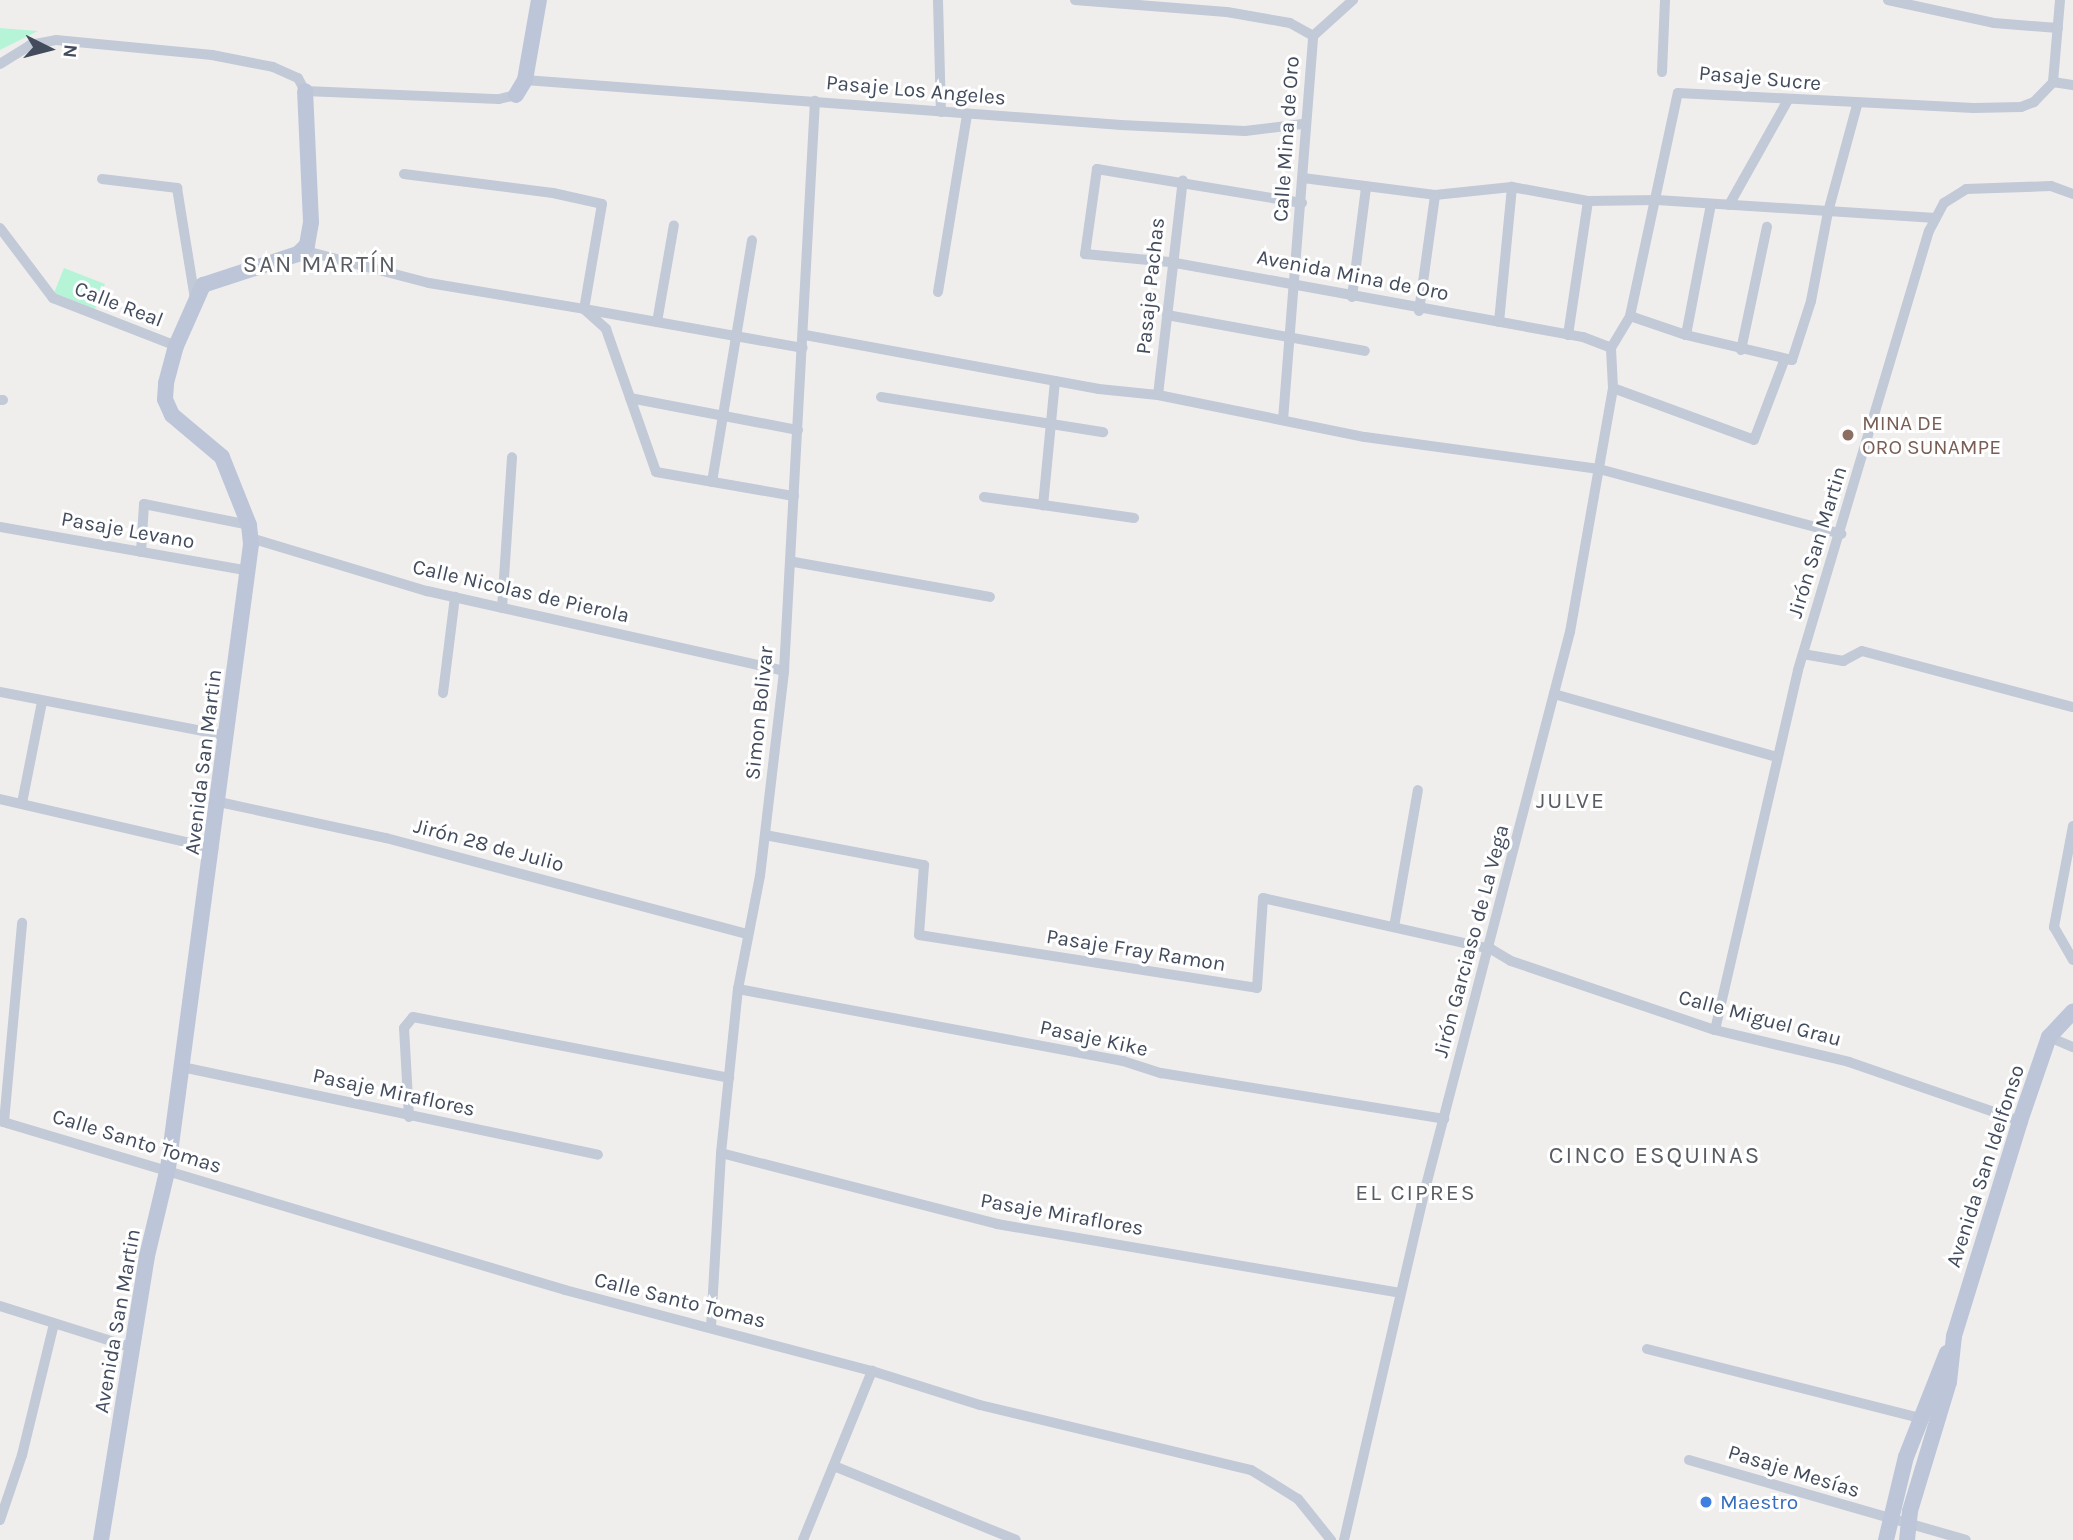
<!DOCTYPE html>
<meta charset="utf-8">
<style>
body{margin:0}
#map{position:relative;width:2073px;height:1540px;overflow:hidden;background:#f0eeed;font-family:Karla,sans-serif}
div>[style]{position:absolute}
.green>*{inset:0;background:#b6f4d8}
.street>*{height:10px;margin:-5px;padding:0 5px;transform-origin:5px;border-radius:5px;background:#c2c9d7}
.secondary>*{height:16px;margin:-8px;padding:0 8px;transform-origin:8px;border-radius:8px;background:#bdc6d9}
.dots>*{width:19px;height:19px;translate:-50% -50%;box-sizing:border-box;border:4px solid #fff;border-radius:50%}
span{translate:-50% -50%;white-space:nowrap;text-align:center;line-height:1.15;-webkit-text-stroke:6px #fff;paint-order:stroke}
.street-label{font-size:21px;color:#434c5d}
.education-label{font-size:21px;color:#785e54}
.left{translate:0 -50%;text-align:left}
.shop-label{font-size:21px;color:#366cbe}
.neighbourhood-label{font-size:23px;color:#595c63;letter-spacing:2px}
.quarter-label{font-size:24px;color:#595c63;letter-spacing:2px}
.north{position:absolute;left:14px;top:14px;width:70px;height:70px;-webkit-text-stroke:5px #fff;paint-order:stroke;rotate:96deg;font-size:19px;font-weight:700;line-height:28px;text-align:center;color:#434c5d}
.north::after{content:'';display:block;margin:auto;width:24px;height:32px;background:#434c5d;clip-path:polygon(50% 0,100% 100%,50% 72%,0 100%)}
</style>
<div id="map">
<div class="green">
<i style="clip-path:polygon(0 28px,38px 31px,0 50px)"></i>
<i style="clip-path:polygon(64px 268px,105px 284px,95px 309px,54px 293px)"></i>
</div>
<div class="street">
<i style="left:938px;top:0;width:112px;rotate:88.5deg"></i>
<i style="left:1075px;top:0;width:152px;rotate:4.5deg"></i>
<i style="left:1227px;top:12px;width:64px;rotate:9.9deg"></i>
<i style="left:1290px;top:23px;width:26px;rotate:29deg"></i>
<i style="left:1888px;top:0;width:108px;rotate:12.2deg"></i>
<i style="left:1994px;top:23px;width:64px;rotate:4.5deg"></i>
<i style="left:1313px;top:36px;width:54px;rotate:-42deg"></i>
<i style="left:0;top:64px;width:36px;rotate:-32deg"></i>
<i style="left:30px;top:45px;width:26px;rotate:-11deg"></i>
<i style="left:56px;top:40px;width:157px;rotate:5.5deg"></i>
<i style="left:212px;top:55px;width:62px;rotate:11.1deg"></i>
<i style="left:273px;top:67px;width:27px;rotate:24deg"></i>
<i style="left:298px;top:78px;width:15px;rotate:62deg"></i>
<i style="left:305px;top:91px;width:194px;rotate:2.4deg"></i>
<i style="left:499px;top:99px;width:17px;rotate:-13deg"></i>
<i style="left:1662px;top:72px;width:72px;rotate:-87.6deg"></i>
<i style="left:525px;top:80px;width:598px;rotate:4.32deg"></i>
<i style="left:1121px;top:125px;width:124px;rotate:2.8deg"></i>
<i style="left:1245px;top:131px;width:58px;rotate:-6.9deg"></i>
<i style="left:2053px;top:82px;width:82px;rotate:-85.1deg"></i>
<i style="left:2053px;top:82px;width:20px;rotate:9deg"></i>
<i style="left:404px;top:174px;width:150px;rotate:7.3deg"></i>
<i style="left:553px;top:193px;width:50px;rotate:12.7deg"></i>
<i style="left:602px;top:204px;width:107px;rotate:99.7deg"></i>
<i style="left:584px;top:309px;width:222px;rotate:10.1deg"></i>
<i style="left:1303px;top:178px;width:133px;rotate:7.3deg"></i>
<i style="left:1435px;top:195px;width:77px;rotate:-5.9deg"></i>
<i style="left:1512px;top:187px;width:77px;rotate:10.4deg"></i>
<i style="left:1588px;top:201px;width:69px;rotate:-0.8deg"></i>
<i style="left:1657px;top:200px;width:279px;rotate:3.7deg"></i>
<i style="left:102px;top:179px;width:76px;rotate:6.8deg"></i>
<i style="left:177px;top:188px;width:112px;rotate:80.8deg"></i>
<i style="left:1302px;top:203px;width:208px;rotate:-170.6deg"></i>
<i style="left:1097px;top:169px;width:86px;rotate:98deg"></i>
<i style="left:1085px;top:254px;width:85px;rotate:5.4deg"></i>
<i style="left:1170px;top:262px;width:420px;rotate:10.3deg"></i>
<i style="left:1583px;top:337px;width:30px;rotate:21deg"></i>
<i style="left:1729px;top:205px;width:120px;rotate:-60.7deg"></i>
<i style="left:0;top:228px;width:88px;rotate:52.9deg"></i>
<i style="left:53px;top:298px;width:132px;rotate:21.3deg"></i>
<i style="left:302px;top:250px;width:131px;rotate:14.6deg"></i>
<i style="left:429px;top:283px;width:157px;rotate:9.5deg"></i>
<i style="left:584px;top:309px;width:30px;rotate:42deg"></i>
<i style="left:606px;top:329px;width:151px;rotate:70.7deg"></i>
<i style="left:656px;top:472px;width:140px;rotate:9.9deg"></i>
<i style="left:938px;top:292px;width:180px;rotate:-80.7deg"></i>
<i style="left:1352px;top:297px;width:111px;rotate:-82.7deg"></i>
<i style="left:1419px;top:311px;width:117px;rotate:-82.1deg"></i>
<i style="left:1167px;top:315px;width:201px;rotate:10.3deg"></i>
<i style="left:1630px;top:316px;width:59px;rotate:18.7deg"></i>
<i style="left:1686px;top:335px;width:109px;rotate:13.3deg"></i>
<i style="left:1792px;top:360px;width:62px;rotate:-72.1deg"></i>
<i style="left:1811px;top:301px;width:91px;rotate:-79.2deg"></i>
<i style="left:1828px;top:212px;width:111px;rotate:-74.8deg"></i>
<i style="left:657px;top:322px;width:98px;rotate:-80.1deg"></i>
<i style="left:1499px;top:322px;width:136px;rotate:-84.5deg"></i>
<i style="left:805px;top:335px;width:299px;rotate:10.4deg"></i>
<i style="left:1099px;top:389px;width:59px;rotate:5.8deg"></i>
<i style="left:1158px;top:395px;width:211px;rotate:11.5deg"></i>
<i style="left:1365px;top:437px;width:236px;rotate:7.8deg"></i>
<i style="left:1599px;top:469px;width:251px;rotate:15deg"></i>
<i style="left:1568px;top:335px;width:135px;rotate:-81.5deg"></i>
<i style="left:1686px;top:335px;width:133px;rotate:-79.2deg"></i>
<i style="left:1611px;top:348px;width:37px;rotate:-59deg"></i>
<i style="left:1630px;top:316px;width:228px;rotate:-77.9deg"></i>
<i style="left:1678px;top:93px;width:296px;rotate:2.9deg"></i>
<i style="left:1974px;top:108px;width:47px;rotate:-1.2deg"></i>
<i style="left:2021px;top:107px;width:14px;rotate:-21deg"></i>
<i style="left:2034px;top:102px;width:28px;rotate:-46deg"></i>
<i style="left:1741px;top:350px;width:126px;rotate:-78.1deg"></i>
<i style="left:1055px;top:381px;width:125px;rotate:95.5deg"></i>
<i style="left:1043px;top:505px;width:92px;rotate:8.1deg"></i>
<i style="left:1613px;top:388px;width:150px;rotate:20.2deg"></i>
<i style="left:1754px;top:440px;width:85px;rotate:-69.2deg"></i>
<i style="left:1158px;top:395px;width:216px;rotate:-83.4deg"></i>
<i style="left:881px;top:397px;width:225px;rotate:9deg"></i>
<i style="left:630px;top:398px;width:171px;rotate:10.8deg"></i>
<i style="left:0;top:400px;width:3px"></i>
<i style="left:1283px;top:420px;width:385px;rotate:-85.5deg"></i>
<i style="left:712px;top:482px;width:245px;rotate:-80.6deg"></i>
<i style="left:984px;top:497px;width:60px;rotate:7.7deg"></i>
<i style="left:0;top:527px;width:253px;rotate:10deg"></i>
<i style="left:251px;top:538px;width:184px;rotate:16.8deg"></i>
<i style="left:427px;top:591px;width:366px;rotate:12.6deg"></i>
<i style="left:141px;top:552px;width:48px;rotate:-86.4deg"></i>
<i style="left:144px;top:504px;width:107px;rotate:11.3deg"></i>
<i style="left:794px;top:562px;width:199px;rotate:10.1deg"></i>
<i style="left:502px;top:608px;width:151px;rotate:-86.2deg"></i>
<i style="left:1803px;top:654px;width:41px;rotate:9.9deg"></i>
<i style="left:1843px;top:661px;width:21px;rotate:-28deg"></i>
<i style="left:1862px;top:651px;width:218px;rotate:14.9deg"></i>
<i style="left:0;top:692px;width:232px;rotate:10.9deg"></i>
<i style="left:443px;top:693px;width:97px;rotate:-82.9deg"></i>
<i style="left:1554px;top:694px;width:232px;rotate:15.8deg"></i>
<i style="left:0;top:799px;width:219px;rotate:13deg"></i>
<i style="left:219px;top:802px;width:171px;rotate:12.2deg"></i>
<i style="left:386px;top:838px;width:373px;rotate:14.9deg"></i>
<i style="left:22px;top:803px;width:103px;rotate:-78.8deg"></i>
<i style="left:2073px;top:826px;width:103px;rotate:100.7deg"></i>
<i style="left:2054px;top:927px;width:38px;rotate:60deg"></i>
<i style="left:765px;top:835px;width:162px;rotate:10.7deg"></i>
<i style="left:924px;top:865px;width:70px;rotate:94.1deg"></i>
<i style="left:919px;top:935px;width:342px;rotate:8.9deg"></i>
<i style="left:1257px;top:988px;width:90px;rotate:-86.2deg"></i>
<i style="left:1263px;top:898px;width:234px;rotate:12.6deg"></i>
<i style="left:1491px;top:949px;width:23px;rotate:31deg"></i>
<i style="left:1511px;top:961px;width:215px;rotate:18.7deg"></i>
<i style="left:1715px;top:1030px;width:138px;rotate:13.4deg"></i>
<i style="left:1849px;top:1062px;width:181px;rotate:19deg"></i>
<i style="left:1394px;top:927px;width:139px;rotate:-80.1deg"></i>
<i style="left:738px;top:989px;width:392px;rotate:10.6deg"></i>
<i style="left:1123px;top:1061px;width:40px;rotate:18deg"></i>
<i style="left:1161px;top:1073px;width:287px;rotate:9.2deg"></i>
<i style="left:1715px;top:1030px;width:369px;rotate:-77deg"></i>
<i style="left:1798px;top:670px;width:458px;rotate:-73.4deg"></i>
<i style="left:1929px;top:231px;width:32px;rotate:-62deg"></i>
<i style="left:1944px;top:203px;width:26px;rotate:-32deg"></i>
<i style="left:1966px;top:189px;width:85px;rotate:-2deg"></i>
<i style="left:2051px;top:186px;width:23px;rotate:20deg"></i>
<i style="left:2049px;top:1037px;width:26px;rotate:23deg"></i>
<i style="left:182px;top:1067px;width:425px;rotate:11.9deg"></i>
<i style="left:409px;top:1117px;width:89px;rotate:-93.2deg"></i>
<i style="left:404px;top:1028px;width:14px;rotate:-51deg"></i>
<i style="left:413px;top:1017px;width:322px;rotate:10.9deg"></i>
<i style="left:0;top:1121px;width:590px;rotate:16.65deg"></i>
<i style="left:565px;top:1290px;width:318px;rotate:14.8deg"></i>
<i style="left:872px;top:1371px;width:113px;rotate:17.5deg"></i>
<i style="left:980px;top:1405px;width:279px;rotate:13.5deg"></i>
<i style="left:1251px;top:1470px;width:55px;rotate:31.7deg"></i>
<i style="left:1298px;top:1499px;width:53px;rotate:51.2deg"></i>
<i style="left:4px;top:1122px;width:200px;rotate:-84.8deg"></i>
<i style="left:721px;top:1153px;width:285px;rotate:14.4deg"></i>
<i style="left:997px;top:1224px;width:409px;rotate:9.7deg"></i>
<i style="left:0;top:1306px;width:139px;rotate:17.5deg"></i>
<i style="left:711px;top:1327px;width:174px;rotate:-86.7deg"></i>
<i style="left:721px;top:1153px;width:165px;rotate:-84.1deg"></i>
<i style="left:738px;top:989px;width:115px;rotate:-79deg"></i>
<i style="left:760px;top:876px;width:206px;rotate:-83.3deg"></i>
<i style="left:784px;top:671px;width:571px;rotate:-86.89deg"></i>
<i style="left:1647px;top:1349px;width:282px;rotate:14.2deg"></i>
<i style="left:1689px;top:1460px;width:288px;rotate:16.1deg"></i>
<i style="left:834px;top:1466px;width:196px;rotate:22.1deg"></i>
<i style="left:0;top:1520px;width:69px;rotate:-71.3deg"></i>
<i style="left:22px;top:1455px;width:135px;rotate:-76.3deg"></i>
<i style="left:803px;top:1540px;width:183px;rotate:-67.8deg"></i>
<i style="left:1344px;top:1540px;width:352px;rotate:-77deg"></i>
<i style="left:1423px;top:1197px;width:584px;rotate:-75.42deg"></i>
<i style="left:1570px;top:632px;width:248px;rotate:-80deg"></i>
<i style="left:1613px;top:388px;width:40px;rotate:-92.9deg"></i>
</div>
<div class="secondary">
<i style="left:516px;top:95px;width:17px;rotate:-59deg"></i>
<i style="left:525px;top:80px;width:81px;rotate:-80.1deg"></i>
<i style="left:101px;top:1540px;width:288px;rotate:-80.8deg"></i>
<i style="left:147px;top:1256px;width:90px;rotate:-76.6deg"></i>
<i style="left:168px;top:1168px;width:629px;rotate:-82.42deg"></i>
<i style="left:251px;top:544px;width:19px;rotate:-96deg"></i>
<i style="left:249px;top:525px;width:73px;rotate:-111.7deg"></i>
<i style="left:222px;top:457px;width:65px;rotate:-140deg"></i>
<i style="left:172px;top:415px;width:17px;rotate:-114deg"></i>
<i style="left:165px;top:399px;width:16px;rotate:-86deg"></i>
<i style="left:166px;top:383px;width:38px;rotate:-75deg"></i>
<i style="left:176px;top:346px;width:67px;rotate:-66.1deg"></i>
<i style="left:203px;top:285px;width:100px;rotate:-18.1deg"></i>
<i style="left:298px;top:254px;width:13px;rotate:-45deg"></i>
<i style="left:307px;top:245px;width:23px;rotate:-80deg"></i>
<i style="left:311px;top:222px;width:131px;rotate:-92.6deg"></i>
<i style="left:1886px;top:1540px;width:85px;rotate:-76.5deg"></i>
<i style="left:1906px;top:1457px;width:112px;rotate:-68.5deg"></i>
<i style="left:1907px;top:1540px;width:29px;rotate:-84deg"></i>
<i style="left:1910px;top:1511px;width:135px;rotate:-73.2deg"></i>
<i style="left:1949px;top:1382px;width:46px;rotate:-83.8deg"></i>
<i style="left:1954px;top:1336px;width:225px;rotate:-72.9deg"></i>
<i style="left:2020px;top:1121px;width:89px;rotate:-71deg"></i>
<i style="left:2049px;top:1037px;width:35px;rotate:-47deg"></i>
</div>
<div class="dots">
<i style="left:1848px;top:435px;background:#8d6e63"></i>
<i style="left:1706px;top:1502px;background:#3f7fe0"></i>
</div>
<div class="street-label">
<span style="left:1760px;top:78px;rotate:5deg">Pasaje Sucre</span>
<span style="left:916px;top:90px;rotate:5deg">Pasaje Los Angeles</span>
<span style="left:1286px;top:139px;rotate:-86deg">Calle Mina de Oro</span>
<span style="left:1353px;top:275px;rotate:11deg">Avenida Mina de Oro</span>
<span style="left:1150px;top:286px;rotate:-84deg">Pasaje Pachas</span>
<span style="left:119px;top:304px;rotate:21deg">Calle Real</span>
<span style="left:128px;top:530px;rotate:10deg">Pasaje Levano</span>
<span style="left:1817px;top:542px;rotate:-73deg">Jirón San Martin</span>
<span style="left:521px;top:591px;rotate:13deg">Calle Nicolas de Pierola</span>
<span style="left:759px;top:713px;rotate:-84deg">Simon Bolivar</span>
<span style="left:203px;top:762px;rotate:-83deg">Avenida San Martin</span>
<span style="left:489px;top:845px;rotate:15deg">Jirón 28 de Julio</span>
<span style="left:1471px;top:941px;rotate:-75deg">Jirón Garciaso de La Vega</span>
<span style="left:1136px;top:950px;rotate:9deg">Pasaje Fray Ramon</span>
<span style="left:1760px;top:1018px;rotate:15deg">Calle Miguel Grau</span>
<span style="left:1094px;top:1038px;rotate:12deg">Pasaje Kike</span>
<span style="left:394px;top:1092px;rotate:12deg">Pasaje Miraflores</span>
<span style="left:137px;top:1141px;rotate:17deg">Calle Santo Tomas</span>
<span style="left:1985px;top:1166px;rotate:-72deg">Avenida San Idelfonso</span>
<span style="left:1062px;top:1214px;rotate:10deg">Pasaje Miraflores</span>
<span style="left:680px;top:1300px;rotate:14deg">Calle Santo Tomas</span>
<span style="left:117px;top:1321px;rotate:-80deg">Avenida San Martin</span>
<span style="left:1794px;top:1471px;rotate:17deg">Pasaje Mesías</span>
</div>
<div class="education-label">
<span class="left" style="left:1862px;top:435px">MINA DE<br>ORO SUNAMPE</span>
</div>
<div class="shop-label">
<span class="left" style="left:1720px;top:1502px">Maestro</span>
</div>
<div class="neighbourhood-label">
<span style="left:1571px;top:801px">JULVE</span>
<span style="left:1416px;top:1193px">EL CIPRES</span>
</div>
<div class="quarter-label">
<span style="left:320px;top:265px">SAN MARTÍN</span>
<span style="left:1655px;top:1156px">CINCO ESQUINAS</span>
</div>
<div class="north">N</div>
</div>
